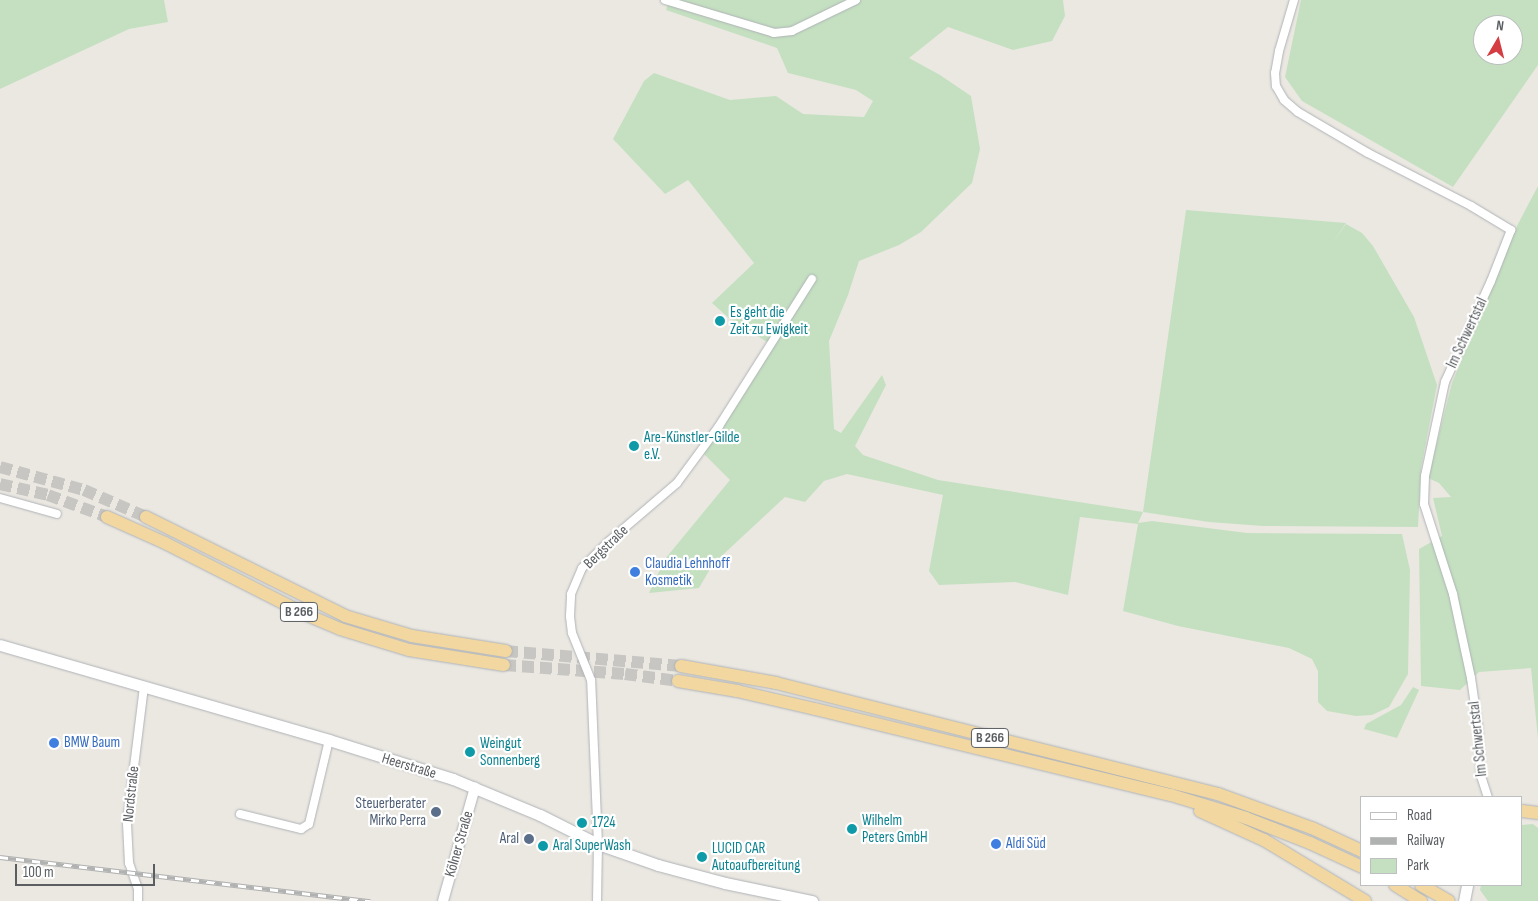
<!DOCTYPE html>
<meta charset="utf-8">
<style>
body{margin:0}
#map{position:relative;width:1538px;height:901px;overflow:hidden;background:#ebe8e2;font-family:"Sofia Sans Condensed",sans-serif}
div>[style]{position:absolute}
.green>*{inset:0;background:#c4e0c0}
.trunk-tunnel>*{height:12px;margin-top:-6px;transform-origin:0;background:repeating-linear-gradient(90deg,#c7c6c2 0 12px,transparent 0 18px)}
.roads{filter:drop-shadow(0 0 1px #afb2b6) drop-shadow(0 0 1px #afb2b6)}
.minor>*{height:8px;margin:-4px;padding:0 4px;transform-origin:4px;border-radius:4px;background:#fff}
.tertiary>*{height:10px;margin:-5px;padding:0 5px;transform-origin:5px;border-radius:5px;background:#fff}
.secondary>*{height:11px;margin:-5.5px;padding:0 5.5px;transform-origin:5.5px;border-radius:5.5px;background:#fff}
.trunk>*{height:12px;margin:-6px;padding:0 6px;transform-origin:6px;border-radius:6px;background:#f2d8a0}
.rail>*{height:4.5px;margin-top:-2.25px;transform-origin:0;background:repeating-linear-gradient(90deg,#fff 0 8px,#b0b1b1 0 16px);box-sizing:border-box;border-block:1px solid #b0b1b1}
.dots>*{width:14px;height:14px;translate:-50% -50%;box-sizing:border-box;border:2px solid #fff;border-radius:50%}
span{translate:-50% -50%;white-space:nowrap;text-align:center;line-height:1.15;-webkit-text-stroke:4.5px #fff;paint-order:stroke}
.shield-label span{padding:1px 4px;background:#fff;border:1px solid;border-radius:4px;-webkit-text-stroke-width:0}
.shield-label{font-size:14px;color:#5a5e61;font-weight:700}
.culture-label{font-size:15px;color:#0d838f}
.left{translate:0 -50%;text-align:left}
.street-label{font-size:15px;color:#5a5e61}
.shop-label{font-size:15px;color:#366cbe}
.service-label{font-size:15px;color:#4e5e75}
.right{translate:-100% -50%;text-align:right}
.legend{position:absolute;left:1360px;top:796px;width:162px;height:90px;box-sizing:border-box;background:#fff;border:1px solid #bdbfc0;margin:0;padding:6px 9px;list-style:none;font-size:15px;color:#5a5e61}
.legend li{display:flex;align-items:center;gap:10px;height:25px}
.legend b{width:25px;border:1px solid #bdbfc0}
.north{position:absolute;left:1473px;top:15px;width:50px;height:50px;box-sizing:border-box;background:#fff;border:1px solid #bdbfc0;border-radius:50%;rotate:8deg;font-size:14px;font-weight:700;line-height:20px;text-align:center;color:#5a5e61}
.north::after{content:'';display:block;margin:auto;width:18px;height:22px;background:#d43e42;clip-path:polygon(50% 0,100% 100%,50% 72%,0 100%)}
.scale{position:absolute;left:15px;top:864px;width:140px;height:22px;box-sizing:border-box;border:2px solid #5a5e61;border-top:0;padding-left:6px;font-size:15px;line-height:18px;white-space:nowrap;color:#5a5e61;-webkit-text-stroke:4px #fff;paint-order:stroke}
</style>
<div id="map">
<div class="green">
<i style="clip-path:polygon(0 0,164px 0,168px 22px,129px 29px,0 89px)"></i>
<i style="clip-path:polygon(669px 0,1063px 0,1065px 16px,1052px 41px,1013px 50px,948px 27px,909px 58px,940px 75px,971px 96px,980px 149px,972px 183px,921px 232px,899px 245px,859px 261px,848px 295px,829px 341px,834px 429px,841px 433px,882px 375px,886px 385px,855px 446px,863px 455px,938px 480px,1143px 512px,1186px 210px,1346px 223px,1333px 242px,1346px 224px,1362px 233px,1373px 246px,1414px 317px,1437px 385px,1421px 468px,1418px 527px,1263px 526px,1209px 522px,1143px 512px,1138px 523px,1152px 521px,1247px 533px,1402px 534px,1410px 570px,1408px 674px,1389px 707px,1372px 715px,1356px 716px,1327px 711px,1318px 702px,1318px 671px,1312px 659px,1289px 648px,1178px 626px,1123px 611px,1138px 524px,1080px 517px,1068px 595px,1015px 582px,939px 585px,929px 571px,943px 495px,847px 474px,824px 481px,805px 502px,785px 497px,713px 564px,699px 588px,649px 593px,665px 559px,730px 480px,704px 454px,772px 345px,730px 319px,712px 303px,754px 263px,688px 180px,665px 194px,613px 139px,644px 81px,654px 73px,730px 100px,776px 96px,803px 114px,864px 117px,873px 101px,856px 90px,788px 73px,777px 48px,666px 10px)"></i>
<i style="clip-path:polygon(evenodd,1301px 0,1538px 0,1538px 65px,1453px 187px,1302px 101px,1285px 77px,1301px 0,1483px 25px,1513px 25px,1513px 55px,1483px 55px,1483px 25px)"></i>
<i style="clip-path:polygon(1538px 186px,1538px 739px,1531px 668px,1479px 672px,1460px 690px,1421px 686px,1419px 549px,1442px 536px,1433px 498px,1451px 497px,1439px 483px,1428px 478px,1452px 383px,1518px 224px)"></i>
<i style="clip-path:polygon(1413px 687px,1419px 690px,1397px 738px,1364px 729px,1366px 724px,1401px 705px)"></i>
<i style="clip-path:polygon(1533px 824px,1538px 828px,1538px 901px,1488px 901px,1480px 890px,1481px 885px,1522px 885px,1522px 825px)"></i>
</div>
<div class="trunk-tunnel">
<i style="left:0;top:467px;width:87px;rotate:15.3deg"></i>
<i style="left:84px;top:490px;width:68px;rotate:23.5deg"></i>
<i style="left:0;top:484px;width:49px;rotate:12.9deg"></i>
<i style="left:48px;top:495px;width:63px;rotate:20.4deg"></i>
<i style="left:506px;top:651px;width:176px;rotate:4.9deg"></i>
<i style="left:504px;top:665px;width:121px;rotate:4.3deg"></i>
<i style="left:625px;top:674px;width:53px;rotate:7.5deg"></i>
</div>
<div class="roads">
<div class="minor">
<i style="left:665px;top:0;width:114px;rotate:16.8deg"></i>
<i style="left:774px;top:33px;width:18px;rotate:-6deg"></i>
<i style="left:792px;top:31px;width:71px;rotate:-25.8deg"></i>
<i style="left:1294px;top:0;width:53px;rotate:106.4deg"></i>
<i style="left:1279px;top:51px;width:22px;rotate:100deg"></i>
<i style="left:1275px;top:73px;width:13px;rotate:86deg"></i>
<i style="left:1276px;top:86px;width:16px;rotate:60deg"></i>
<i style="left:1284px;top:100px;width:18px;rotate:41deg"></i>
<i style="left:1298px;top:112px;width:81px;rotate:30.4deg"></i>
<i style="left:1368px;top:153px;width:116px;rotate:27.2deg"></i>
<i style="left:1471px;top:206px;width:47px;rotate:31deg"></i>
<i style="left:1511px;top:230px;width:55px;rotate:111.4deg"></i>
<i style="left:1491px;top:281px;width:111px;rotate:114.5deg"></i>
<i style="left:1445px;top:382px;width:96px;rotate:102deg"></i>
<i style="left:1425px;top:476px;width:28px;rotate:92deg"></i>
<i style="left:1424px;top:504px;width:95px;rotate:72.1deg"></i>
<i style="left:1453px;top:594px;width:86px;rotate:77.9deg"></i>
<i style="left:1471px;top:678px;width:49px;rotate:81.7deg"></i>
<i style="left:1478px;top:726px;width:50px;rotate:86.6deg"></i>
<i style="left:1481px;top:776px;width:22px;rotate:72deg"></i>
<i style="left:0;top:498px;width:59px;rotate:15.7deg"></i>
<i style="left:240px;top:814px;width:63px;rotate:13.8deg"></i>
<i style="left:301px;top:829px;width:9px;rotate:-32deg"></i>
<i style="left:309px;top:824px;width:86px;rotate:-76.6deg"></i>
<i style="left:138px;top:901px;width:12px;rotate:-90deg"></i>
<i style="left:138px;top:889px;width:28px;rotate:-109deg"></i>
<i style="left:129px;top:863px;width:40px;rotate:-92.9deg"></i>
<i style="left:127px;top:823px;width:137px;rotate:-82.9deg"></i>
<i style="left:597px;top:901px;width:57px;rotate:-89deg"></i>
<i style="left:598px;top:844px;width:164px;rotate:-92.4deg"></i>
<i style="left:591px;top:680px;width:51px;rotate:-112deg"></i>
<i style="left:572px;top:633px;width:17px;rotate:-97deg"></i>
<i style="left:570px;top:616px;width:22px;rotate:-87deg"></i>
<i style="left:571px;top:594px;width:28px;rotate:-67deg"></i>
<i style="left:582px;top:568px;width:37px;rotate:-45deg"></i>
<i style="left:608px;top:542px;width:91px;rotate:-40.5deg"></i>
<i style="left:677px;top:483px;width:71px;rotate:-53.6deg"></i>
<i style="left:719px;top:426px;width:174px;rotate:-57.7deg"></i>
</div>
<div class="tertiary">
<i style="left:443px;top:901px;width:118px;rotate:-74.3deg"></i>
</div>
<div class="secondary">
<i style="left:0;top:645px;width:342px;rotate:16.1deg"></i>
<i style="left:329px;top:740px;width:130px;rotate:17.5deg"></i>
<i style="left:453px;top:779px;width:94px;rotate:22.5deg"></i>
<i style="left:540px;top:815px;width:65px;rotate:26.6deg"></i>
<i style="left:598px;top:844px;width:64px;rotate:19.3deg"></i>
<i style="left:658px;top:865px;width:69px;rotate:15deg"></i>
<i style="left:725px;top:883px;width:89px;rotate:11.7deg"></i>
<i style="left:1464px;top:901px;width:16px;rotate:-79deg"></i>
</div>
<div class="trunk">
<i style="left:107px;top:517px;width:64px;rotate:24.1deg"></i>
<i style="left:165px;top:543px;width:159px;rotate:26.9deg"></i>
<i style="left:307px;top:615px;width:36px;rotate:23deg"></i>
<i style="left:340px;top:629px;width:72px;rotate:16.9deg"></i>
<i style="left:409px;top:650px;width:96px;rotate:9deg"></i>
<i style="left:146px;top:517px;width:222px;rotate:26.4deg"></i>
<i style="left:345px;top:616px;width:70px;rotate:16.6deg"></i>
<i style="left:412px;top:636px;width:95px;rotate:9.1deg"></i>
<i style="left:681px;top:666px;width:97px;rotate:10.1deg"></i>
<i style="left:776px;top:683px;width:456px;rotate:14.1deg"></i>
<i style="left:1218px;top:794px;width:100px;rotate:19.9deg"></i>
<i style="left:1312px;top:828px;width:55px;rotate:24.7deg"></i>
<i style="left:678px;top:681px;width:60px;rotate:9.6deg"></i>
<i style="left:737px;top:691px;width:80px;rotate:13deg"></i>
<i style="left:815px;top:709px;width:366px;rotate:13.6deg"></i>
<i style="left:1171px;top:795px;width:78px;rotate:17deg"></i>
<i style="left:1246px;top:818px;width:69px;rotate:21.3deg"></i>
<i style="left:1310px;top:843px;width:57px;rotate:24.8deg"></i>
<i style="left:1200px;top:811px;width:70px;rotate:24.4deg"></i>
<i style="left:1264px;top:840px;width:118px;rotate:31.1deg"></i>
<i style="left:1522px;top:811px;width:16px;rotate:7deg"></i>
<i style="left:1395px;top:885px;width:31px;rotate:32deg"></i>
<i style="left:1421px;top:885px;width:32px;rotate:30deg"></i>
</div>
</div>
<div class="rail">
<i style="left:0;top:857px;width:373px;rotate:6.8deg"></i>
</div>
<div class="dots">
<i style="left:720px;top:321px;background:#0f9aa8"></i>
<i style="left:634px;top:446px;background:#0f9aa8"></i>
<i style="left:635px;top:572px;background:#3f7fe0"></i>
<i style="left:54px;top:743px;background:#3f7fe0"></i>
<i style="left:470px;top:752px;background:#0f9aa8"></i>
<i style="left:436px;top:812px;background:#5c6f8a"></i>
<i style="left:582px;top:823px;background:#0f9aa8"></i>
<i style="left:852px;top:829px;background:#0f9aa8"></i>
<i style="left:529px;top:839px;background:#5c6f8a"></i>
<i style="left:996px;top:844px;background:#3f7fe0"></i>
<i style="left:543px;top:846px;background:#0f9aa8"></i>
<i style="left:702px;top:857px;background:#0f9aa8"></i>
</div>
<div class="shield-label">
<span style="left:299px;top:612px">B 266</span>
<span style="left:990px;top:738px">B 266</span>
</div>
<div class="culture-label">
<span class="left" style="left:730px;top:321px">Es geht die<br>Zeit zu Ewigkeit</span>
<span class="left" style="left:644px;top:446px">Are-Künstler-Gilde<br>e.V.</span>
<span class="left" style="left:480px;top:752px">Weingut<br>Sonnenberg</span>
<span class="left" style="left:862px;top:829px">Wilhelm<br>Peters GmbH</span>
<span class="left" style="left:592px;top:823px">1724</span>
<span class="left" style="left:553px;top:846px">Aral SuperWash</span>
<span class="left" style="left:712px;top:857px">LUCID CAR<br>Autoaufbereitung</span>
</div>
<div class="street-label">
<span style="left:1467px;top:333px;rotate:-65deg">Im Schwertstal</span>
<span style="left:606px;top:547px;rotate:-44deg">Bergstraße</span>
<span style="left:1478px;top:739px;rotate:-96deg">Im Schwertstal</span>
<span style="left:409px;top:766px;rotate:17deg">Heerstraße</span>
<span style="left:131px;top:794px;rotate:-84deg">Nordstraße</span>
<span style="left:459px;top:844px;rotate:-74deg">Kölner Straße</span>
</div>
<div class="shop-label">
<span class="left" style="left:645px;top:572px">Claudia Lehnhoff<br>Kosmetik</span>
<span class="left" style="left:64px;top:743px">BMW Baum</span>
<span class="left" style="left:1006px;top:844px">Aldi Süd</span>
</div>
<div class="service-label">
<span class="right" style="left:426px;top:812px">Steuerberater<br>Mirko Perra</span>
<span class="right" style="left:519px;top:839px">Aral</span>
</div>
<ul class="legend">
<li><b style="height:6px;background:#fff"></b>Road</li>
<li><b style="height:6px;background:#b0b1b1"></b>Railway</li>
<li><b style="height:14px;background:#c4e0c0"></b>Park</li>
</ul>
<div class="north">N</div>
<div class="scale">100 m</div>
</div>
